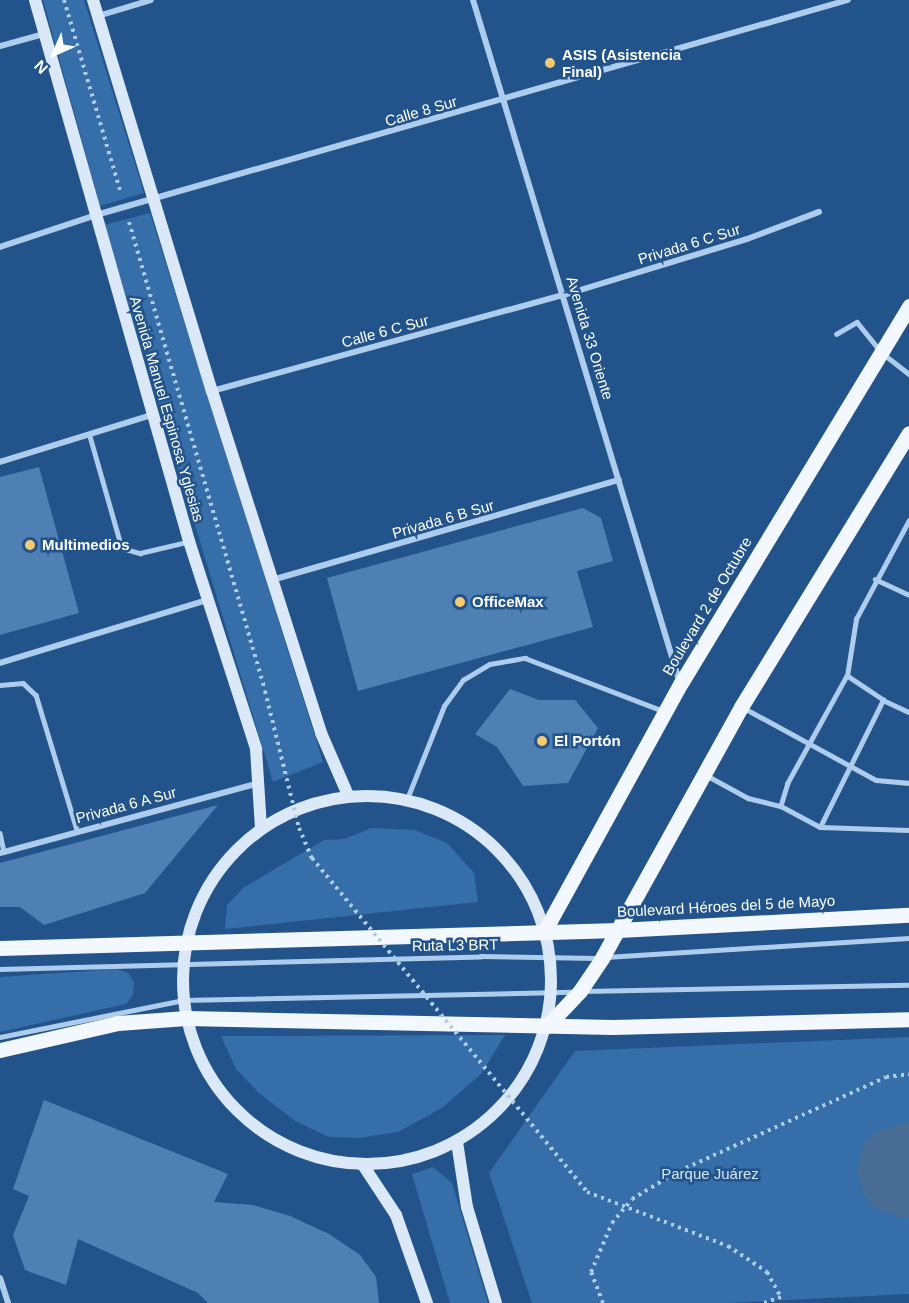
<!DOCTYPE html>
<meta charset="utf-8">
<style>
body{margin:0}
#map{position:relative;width:909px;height:1303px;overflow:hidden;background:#22548b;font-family:Helvetica,sans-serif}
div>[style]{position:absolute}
.green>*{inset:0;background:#356ea8}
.water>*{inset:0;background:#486c93}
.building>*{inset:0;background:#4e80b4}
.path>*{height:4px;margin-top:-2px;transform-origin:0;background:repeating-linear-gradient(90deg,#aecceb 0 3px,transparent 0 7.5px)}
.service>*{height:4.5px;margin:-2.25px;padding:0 2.25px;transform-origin:2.25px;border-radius:2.25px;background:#aecceb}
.minor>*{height:6px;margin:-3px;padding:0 3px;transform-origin:3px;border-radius:3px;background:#aecceb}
.secondary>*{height:12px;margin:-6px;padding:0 6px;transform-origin:6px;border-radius:6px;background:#dae8f8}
.secondary>.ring{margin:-6px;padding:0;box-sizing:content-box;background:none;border:12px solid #dae8f8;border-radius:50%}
.primary>*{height:15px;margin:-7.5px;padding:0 7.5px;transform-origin:7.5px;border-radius:7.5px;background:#f3f8fe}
.path-bridge>*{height:4px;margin-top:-2px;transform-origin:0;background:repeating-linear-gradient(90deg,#aecceb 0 3px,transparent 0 7.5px)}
.dots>*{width:16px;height:16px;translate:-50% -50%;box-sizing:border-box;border:3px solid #22548b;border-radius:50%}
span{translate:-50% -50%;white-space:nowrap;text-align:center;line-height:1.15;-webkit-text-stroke:5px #22548b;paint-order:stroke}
.poi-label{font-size:15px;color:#fff;font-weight:700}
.left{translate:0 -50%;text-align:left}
.street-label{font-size:15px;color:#fff}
.park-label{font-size:15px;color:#d3e5f8}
.north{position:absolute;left:24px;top:24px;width:60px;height:60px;-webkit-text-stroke:4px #22548b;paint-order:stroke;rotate:225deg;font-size:16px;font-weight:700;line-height:24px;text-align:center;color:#fff}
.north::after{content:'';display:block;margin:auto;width:21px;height:27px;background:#fff;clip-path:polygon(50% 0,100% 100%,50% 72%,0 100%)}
</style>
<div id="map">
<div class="green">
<i style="clip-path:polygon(43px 0,84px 0,144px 193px,100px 206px)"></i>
<i style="clip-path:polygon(150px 213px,323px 762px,273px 782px,104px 225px)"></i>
<i style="clip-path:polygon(371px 828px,415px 830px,447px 843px,474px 873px,478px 902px,225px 929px,227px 905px,243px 888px,324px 840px,345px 839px)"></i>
<i style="clip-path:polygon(117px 969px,128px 973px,134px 982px,133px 995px,126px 1004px,0 1032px,0 977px)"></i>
<i style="clip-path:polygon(505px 1035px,481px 1074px,442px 1108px,398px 1132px,359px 1138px,329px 1137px,295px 1121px,259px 1093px,236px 1069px,221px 1036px)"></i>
<i style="clip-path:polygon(909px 1037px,909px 1294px,727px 1303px,532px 1303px,489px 1173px,575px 1051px)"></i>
<i style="clip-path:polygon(433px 1167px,452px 1183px,488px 1303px,450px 1303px,412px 1174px)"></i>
</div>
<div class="water">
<i style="clip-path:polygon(909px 1122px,909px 1218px,902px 1218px,874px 1207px,864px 1195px,857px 1171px,865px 1143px,876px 1132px)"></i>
</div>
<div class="building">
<i style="clip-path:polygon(39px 467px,79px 613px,0 635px,0 477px)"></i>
<i style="clip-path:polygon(583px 508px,601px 518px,613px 561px,577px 571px,593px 627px,358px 691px,327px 578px)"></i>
<i style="clip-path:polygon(510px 689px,539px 700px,575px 700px,598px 728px,568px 783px,523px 786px,497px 747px,475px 734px)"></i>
<i style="clip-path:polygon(218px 805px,145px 893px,44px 925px,20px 907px,0 907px,0 863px)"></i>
<i style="clip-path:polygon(44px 1100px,228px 1174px,214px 1202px,253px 1205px,290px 1216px,329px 1234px,360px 1255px,376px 1277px,379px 1303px,208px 1303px,198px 1293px,78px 1239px,66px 1285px,25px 1270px,13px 1235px,29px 1196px,13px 1189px)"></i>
</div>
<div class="path">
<i style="left:64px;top:0;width:202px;rotate:73.6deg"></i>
<i style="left:129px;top:222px;width:488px;rotate:73.8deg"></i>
<i style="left:603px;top:1303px;width:33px;rotate:-111deg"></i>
<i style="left:591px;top:1272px;width:53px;rotate:-66.8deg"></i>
<i style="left:612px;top:1223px;width:31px;rotate:-50deg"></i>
<i style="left:632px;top:1199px;width:55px;rotate:-30.8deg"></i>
<i style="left:679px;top:1171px;width:227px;rotate:-24.4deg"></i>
<i style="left:886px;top:1077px;width:23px;rotate:-7deg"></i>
</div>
<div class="service">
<i style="left:836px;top:334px;width:24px;rotate:-30deg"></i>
<i style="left:857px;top:322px;width:38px;rotate:51deg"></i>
<i style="left:881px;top:352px;width:36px;rotate:38deg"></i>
<i style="left:90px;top:436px;width:116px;rotate:74.1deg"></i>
<i style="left:122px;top:548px;width:19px;rotate:16deg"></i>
<i style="left:140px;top:553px;width:48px;rotate:-13.2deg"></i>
<i style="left:875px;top:579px;width:38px;rotate:25deg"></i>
<i style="left:847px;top:676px;width:58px;rotate:-81deg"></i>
<i style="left:856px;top:619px;width:112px;rotate:-61.8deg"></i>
<i style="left:0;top:685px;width:23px;rotate:-5deg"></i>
<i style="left:23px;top:683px;width:18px;rotate:43deg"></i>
<i style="left:36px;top:695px;width:141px;rotate:73.1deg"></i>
<i style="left:883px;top:700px;width:43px;rotate:-146.3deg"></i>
<i style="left:847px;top:676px;width:122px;rotate:118.9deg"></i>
<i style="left:788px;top:783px;width:24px;rotate:107deg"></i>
<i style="left:781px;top:806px;width:44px;rotate:28.3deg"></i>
<i style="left:820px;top:827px;width:89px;rotate:1.9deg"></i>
<i style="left:744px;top:708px;width:150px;rotate:28.6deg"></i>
<i style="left:876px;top:780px;width:33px;rotate:5deg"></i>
<i style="left:706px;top:775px;width:48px;rotate:28.7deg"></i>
<i style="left:748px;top:798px;width:34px;rotate:14deg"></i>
<i style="left:407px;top:799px;width:100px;rotate:-68.3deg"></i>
<i style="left:444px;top:706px;width:32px;rotate:-54deg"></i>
<i style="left:463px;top:680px;width:31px;rotate:-31deg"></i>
<i style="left:490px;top:664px;width:36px;rotate:-10deg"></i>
<i style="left:525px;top:658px;width:148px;rotate:21deg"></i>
<i style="left:820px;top:827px;width:142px;rotate:-63.6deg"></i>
<i style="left:883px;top:700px;width:29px;rotate:25deg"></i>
<i style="left:0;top:833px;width:19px;rotate:78deg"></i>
<i style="left:606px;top:957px;width:304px;rotate:-3.6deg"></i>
<i style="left:0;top:969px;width:481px;rotate:-1.5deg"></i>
<i style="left:481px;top:956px;width:117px;rotate:1deg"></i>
<i style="left:584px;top:991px;width:325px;rotate:-1.1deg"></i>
<i style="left:0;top:1037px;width:187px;rotate:-11.4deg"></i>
<i style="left:183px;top:1000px;width:389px;rotate:-1.2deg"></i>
</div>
<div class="minor">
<i style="left:473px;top:0;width:711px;rotate:73.15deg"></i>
<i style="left:98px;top:16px;width:55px;rotate:-16.8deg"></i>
<i style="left:0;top:46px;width:46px;rotate:-15.3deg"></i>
<i style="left:0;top:247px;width:101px;rotate:-18.4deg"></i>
<i style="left:96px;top:215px;width:782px;rotate:-15.96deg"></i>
<i style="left:212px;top:391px;width:365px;rotate:-15.3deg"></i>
<i style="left:564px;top:295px;width:191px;rotate:-17deg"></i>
<i style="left:747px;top:239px;width:77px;rotate:-20.6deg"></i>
<i style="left:0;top:462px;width:159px;rotate:-17.2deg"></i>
<i style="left:272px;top:580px;width:361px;rotate:-16.1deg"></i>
<i style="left:0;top:663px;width:217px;rotate:-16.9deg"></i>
<i style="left:0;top:853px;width:268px;rotate:-15.1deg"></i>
<i style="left:0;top:1278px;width:26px;rotate:72deg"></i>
</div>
<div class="secondary">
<i style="left:35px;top:0;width:562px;rotate:74.11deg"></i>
<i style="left:189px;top:541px;width:219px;rotate:72.1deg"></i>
<i style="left:256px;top:749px;width:79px;rotate:86.4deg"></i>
<i style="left:93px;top:0;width:409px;rotate:73.1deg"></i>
<i style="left:212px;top:391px;width:359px;rotate:72.3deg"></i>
<i style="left:321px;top:733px;width:68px;rotate:66.5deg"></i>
<i class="ring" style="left:183px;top:796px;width:356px;height:356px"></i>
<i style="left:457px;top:1142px;width:66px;rotate:81.3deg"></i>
<i style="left:467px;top:1207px;width:100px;rotate:73.2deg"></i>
<i style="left:363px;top:1165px;width:60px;rotate:56.6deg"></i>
<i style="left:396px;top:1215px;width:93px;rotate:70.6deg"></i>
</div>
<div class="primary">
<i style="left:545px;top:930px;width:282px;rotate:-61.2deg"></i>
<i style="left:681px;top:683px;width:441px;rotate:-58.8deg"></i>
<i style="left:0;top:948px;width:618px;rotate:-1.67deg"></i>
<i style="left:618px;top:930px;width:291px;rotate:-3deg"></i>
<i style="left:547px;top:1026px;width:48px;rotate:-46.7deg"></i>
<i style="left:580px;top:991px;width:40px;rotate:-56deg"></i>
<i style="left:602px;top:958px;width:287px;rotate:-61deg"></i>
<i style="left:741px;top:707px;width:321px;rotate:-58.5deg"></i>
<i style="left:0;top:1050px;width:121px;rotate:-12.9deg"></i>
<i style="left:118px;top:1023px;width:68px;rotate:-4.2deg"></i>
<i style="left:186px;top:1018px;width:427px;rotate:1.2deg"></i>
<i style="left:613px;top:1027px;width:296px;rotate:-1.5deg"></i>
</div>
<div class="path-bridge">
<i style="left:265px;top:691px;width:141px;rotate:76.1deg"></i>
<i style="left:299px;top:828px;width:33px;rotate:67deg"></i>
<i style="left:312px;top:858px;width:433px;rotate:50.5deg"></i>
<i style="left:587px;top:1192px;width:151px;rotate:21deg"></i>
<i style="left:728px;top:1246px;width:47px;rotate:33.7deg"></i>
<i style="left:767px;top:1272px;width:29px;rotate:61deg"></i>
<i style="left:781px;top:1297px;width:18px;rotate:161deg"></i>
</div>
<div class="dots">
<i style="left:550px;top:63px;background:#f7ca70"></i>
<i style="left:30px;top:545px;background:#f7ca70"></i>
<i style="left:460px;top:602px;background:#f7ca70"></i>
<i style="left:542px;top:741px;background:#f7ca70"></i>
</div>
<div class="poi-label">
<span class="left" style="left:562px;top:63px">ASIS (Asistencia<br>Final)</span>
<span class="left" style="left:42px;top:545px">Multimedios</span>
<span class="left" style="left:472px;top:602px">OfficeMax</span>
<span class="left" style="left:554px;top:741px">El Portón</span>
</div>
<div class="street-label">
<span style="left:421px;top:111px;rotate:-16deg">Calle 8 Sur</span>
<span style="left:689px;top:244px;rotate:-17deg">Privada 6 C Sur</span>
<span style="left:385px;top:331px;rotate:-15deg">Calle 6 C Sur</span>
<span style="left:590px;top:338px;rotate:73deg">Avenida 33 Oriente</span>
<span style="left:167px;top:409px;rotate:74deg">Avenida Manuel Espinosa Yglesias</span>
<span style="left:443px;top:519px;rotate:-16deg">Privada 6 B Sur</span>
<span style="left:707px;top:606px;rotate:-59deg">Boulevard 2 de Octubre</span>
<span style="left:126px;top:805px;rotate:-15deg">Privada 6 A Sur</span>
<span style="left:726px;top:906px;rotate:-3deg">Boulevard Héroes del 5 de Mayo</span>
<span style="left:455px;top:945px;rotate:-1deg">Ruta L3 BRT</span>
</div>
<div class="park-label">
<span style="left:710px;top:1174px">Parque Juárez</span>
</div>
<div class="north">N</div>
</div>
